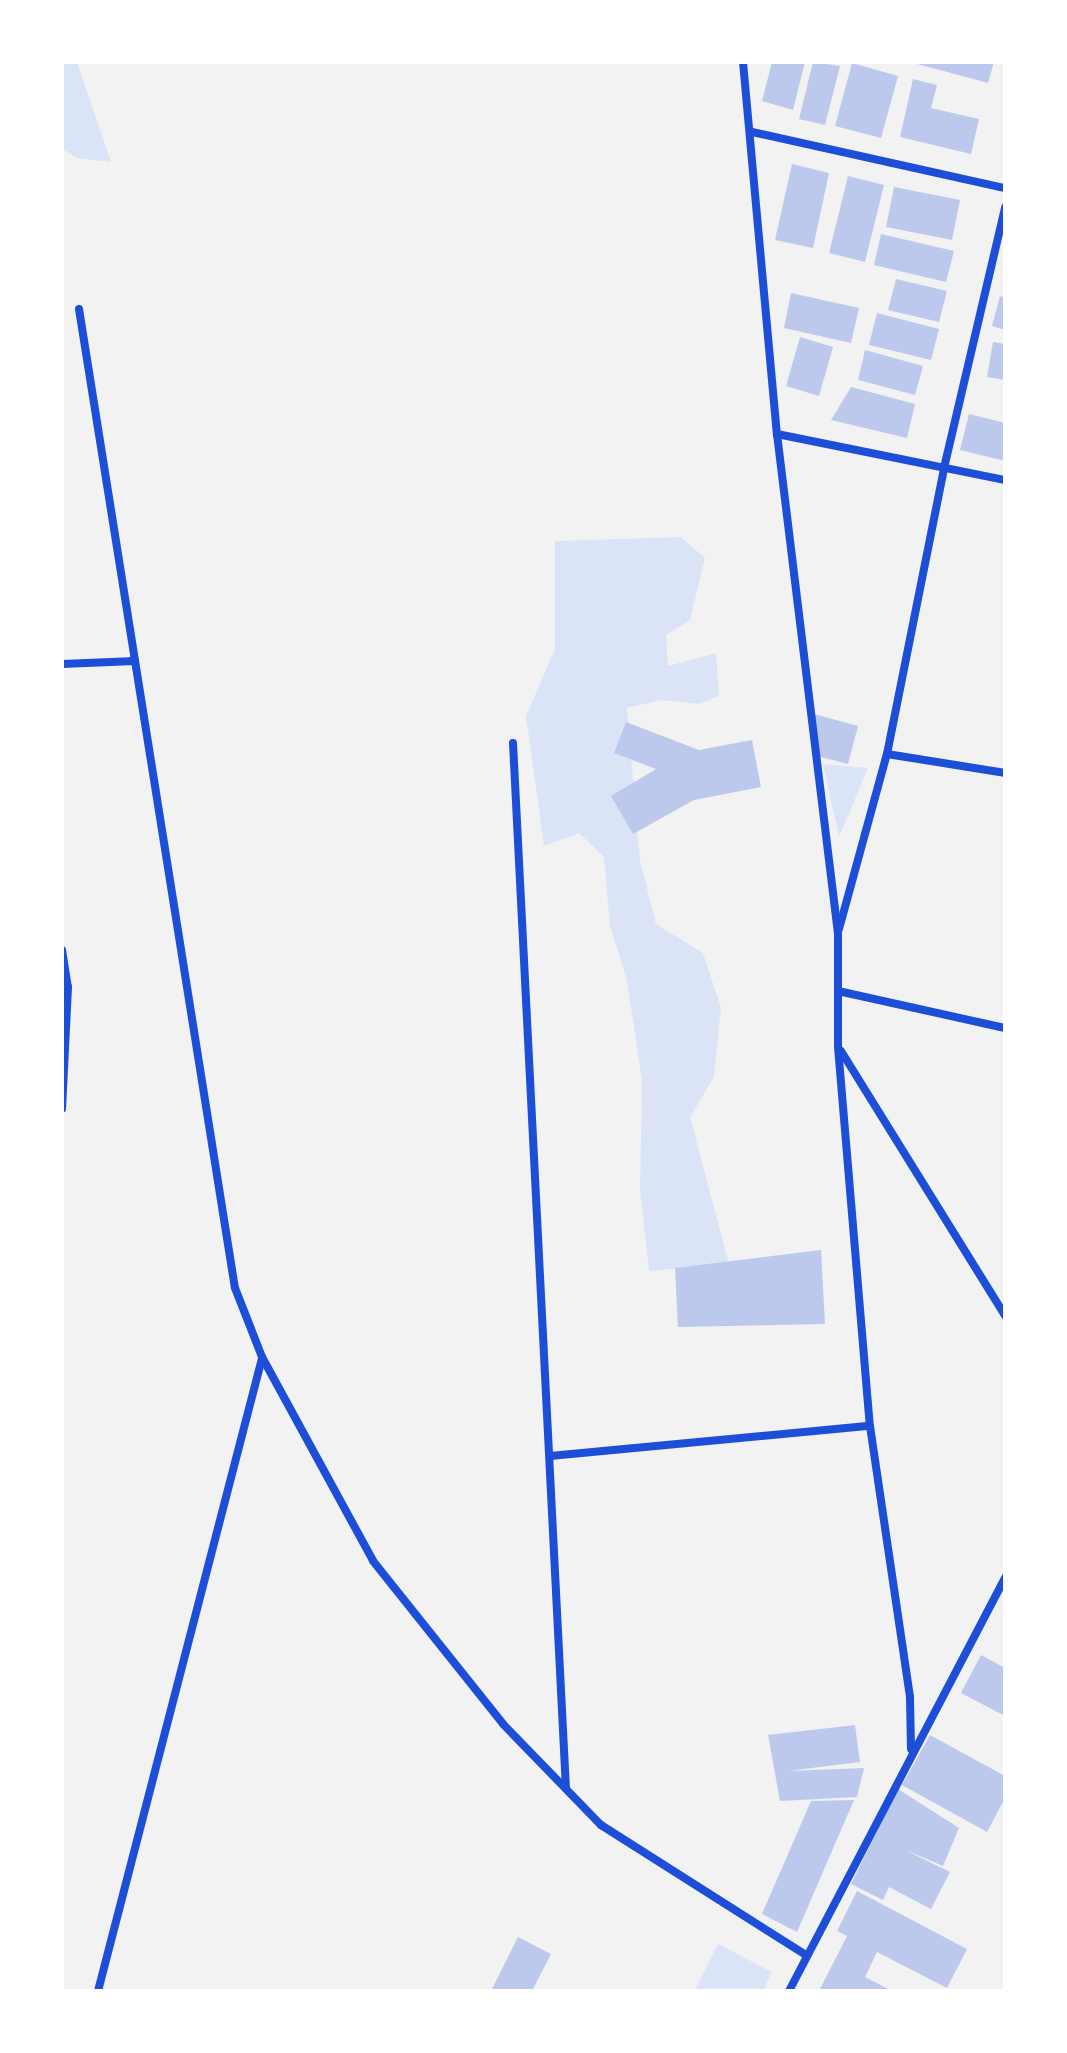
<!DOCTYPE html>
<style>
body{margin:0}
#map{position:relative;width:1067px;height:2053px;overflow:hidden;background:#f2f2f2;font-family:"Sofia Sans Condensed",sans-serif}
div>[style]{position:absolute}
.green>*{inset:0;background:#dbe4f7}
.building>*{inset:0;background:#bdc9ec}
.minor>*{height:8px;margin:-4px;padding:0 4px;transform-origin:4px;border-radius:4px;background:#1d4ed8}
span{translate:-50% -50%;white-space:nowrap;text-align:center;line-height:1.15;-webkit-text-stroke:6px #fff;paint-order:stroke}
.frame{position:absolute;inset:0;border:64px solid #fff;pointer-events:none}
</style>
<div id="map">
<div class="green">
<i style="clip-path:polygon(62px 62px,77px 62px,111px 162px,77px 158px,62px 149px)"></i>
<i style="clip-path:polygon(681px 537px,705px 558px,690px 620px,666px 635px,668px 666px,716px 653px,719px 696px,700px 704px,661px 700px,627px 708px,640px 860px,656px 924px,703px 953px,721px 1008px,714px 1077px,690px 1117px,729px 1264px,649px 1271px,640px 1190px,642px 1081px,627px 980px,610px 926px,604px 857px,579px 833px,544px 846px,526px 716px,555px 649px,555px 541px)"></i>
<i style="clip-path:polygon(823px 764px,868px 768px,839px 837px)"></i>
<i style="clip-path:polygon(718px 1944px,772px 1972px,763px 1991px,694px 1991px)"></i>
</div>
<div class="building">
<i style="clip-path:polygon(772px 62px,805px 62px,793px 110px,762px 101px)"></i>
<i style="clip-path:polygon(813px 62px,840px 66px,825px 125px,799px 119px)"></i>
<i style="clip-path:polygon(910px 62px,994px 62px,988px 83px)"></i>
<i style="clip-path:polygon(852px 63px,898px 76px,881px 138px,835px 126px)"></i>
<i style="clip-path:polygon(913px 79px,937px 85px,931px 108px,979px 119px,971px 154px,900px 137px)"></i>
<i style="clip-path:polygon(792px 164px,829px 173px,813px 248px,775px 240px)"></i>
<i style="clip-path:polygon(848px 176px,884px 185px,865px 262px,829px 253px)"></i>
<i style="clip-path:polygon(894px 187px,960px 200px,952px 240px,886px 227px)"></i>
<i style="clip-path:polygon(881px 234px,954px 251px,946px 282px,874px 265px)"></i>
<i style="clip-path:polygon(896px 279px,947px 291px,939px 322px,888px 310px)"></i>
<i style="clip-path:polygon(791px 293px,859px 308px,851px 343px,784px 328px)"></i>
<i style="clip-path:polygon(1000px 296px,1005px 298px,1005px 330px,992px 326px)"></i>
<i style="clip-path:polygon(877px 313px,939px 329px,931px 360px,869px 345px)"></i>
<i style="clip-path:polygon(800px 337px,833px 347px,819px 396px,786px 386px)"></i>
<i style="clip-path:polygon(993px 342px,1005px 344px,1005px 380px,987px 377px)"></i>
<i style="clip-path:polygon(865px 350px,923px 366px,915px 395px,858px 380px)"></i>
<i style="clip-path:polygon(851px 387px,915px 404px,907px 438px,831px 420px)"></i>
<i style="clip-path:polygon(969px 414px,1005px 423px,1005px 461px,960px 450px)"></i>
<i style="clip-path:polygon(814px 714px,858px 726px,848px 764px,817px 756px)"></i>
<i style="clip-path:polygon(626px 722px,699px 750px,752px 740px,761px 787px,694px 800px,633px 834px,611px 796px,656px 769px,614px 753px)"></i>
<i style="clip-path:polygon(821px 1250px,825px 1324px,678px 1327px,675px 1268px)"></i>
<i style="clip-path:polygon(981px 1655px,1005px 1668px,1005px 1716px,961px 1693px)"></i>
<i style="clip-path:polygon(855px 1725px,860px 1762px,788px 1771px,864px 1768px,857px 1797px,780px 1801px,768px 1735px)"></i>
<i style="clip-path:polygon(930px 1735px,1005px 1776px,1005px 1798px,987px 1832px,902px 1785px)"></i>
<i style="clip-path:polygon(898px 1789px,959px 1828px,943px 1866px,903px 1849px,950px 1872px,931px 1909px,889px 1887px,883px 1900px,851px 1884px)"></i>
<i style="clip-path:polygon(854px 1800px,797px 1932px,762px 1914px,811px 1801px)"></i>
<i style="clip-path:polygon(857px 1891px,967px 1949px,947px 1988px,877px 1952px,865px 1977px,892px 1991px,819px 1991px,847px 1936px,837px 1931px)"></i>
<i style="clip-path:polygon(518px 1937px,551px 1954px,532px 1991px,491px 1991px)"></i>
</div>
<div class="minor">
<i style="left:743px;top:62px;width:374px;rotate:84.8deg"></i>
<i style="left:777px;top:434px;width:504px;rotate:83.04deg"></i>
<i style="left:838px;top:934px;width:113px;rotate:90deg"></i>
<i style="left:838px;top:1047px;width:380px;rotate:85.2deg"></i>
<i style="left:870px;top:1426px;width:274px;rotate:81.6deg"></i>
<i style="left:910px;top:1697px;width:52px;rotate:88.9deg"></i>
<i style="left:752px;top:132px;width:259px;rotate:12.5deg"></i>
<i style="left:79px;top:309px;width:991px;rotate:80.95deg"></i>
<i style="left:235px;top:1288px;width:74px;rotate:68.6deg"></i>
<i style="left:262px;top:1357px;width:232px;rotate:61.4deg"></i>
<i style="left:373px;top:1561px;width:208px;rotate:51.4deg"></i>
<i style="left:503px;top:1724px;width:141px;rotate:45.9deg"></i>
<i style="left:601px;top:1825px;width:243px;rotate:32.4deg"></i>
<i style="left:777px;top:434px;width:233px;rotate:11.4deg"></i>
<i style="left:62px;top:664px;width:73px;rotate:-2.4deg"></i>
<i style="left:513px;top:743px;width:1047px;rotate:87.1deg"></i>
<i style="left:887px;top:754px;width:120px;rotate:9.1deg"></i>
<i style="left:839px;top:929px;width:181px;rotate:-74.7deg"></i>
<i style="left:887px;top:754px;width:292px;rotate:-78.7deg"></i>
<i style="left:944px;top:468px;width:268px;rotate:-76.8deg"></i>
<i style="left:62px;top:950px;width:37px;rotate:81deg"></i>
<i style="left:68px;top:987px;width:122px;rotate:92.8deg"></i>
<i style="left:838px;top:991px;width:171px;rotate:12.5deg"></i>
<i style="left:841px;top:1051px;width:312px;rotate:58.2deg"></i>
<i style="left:550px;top:1456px;width:321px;rotate:-5.4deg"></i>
<i style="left:98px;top:1991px;width:654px;rotate:-75.47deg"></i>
<i style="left:789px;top:1991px;width:466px;rotate:-62.4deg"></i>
</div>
<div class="frame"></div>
</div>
